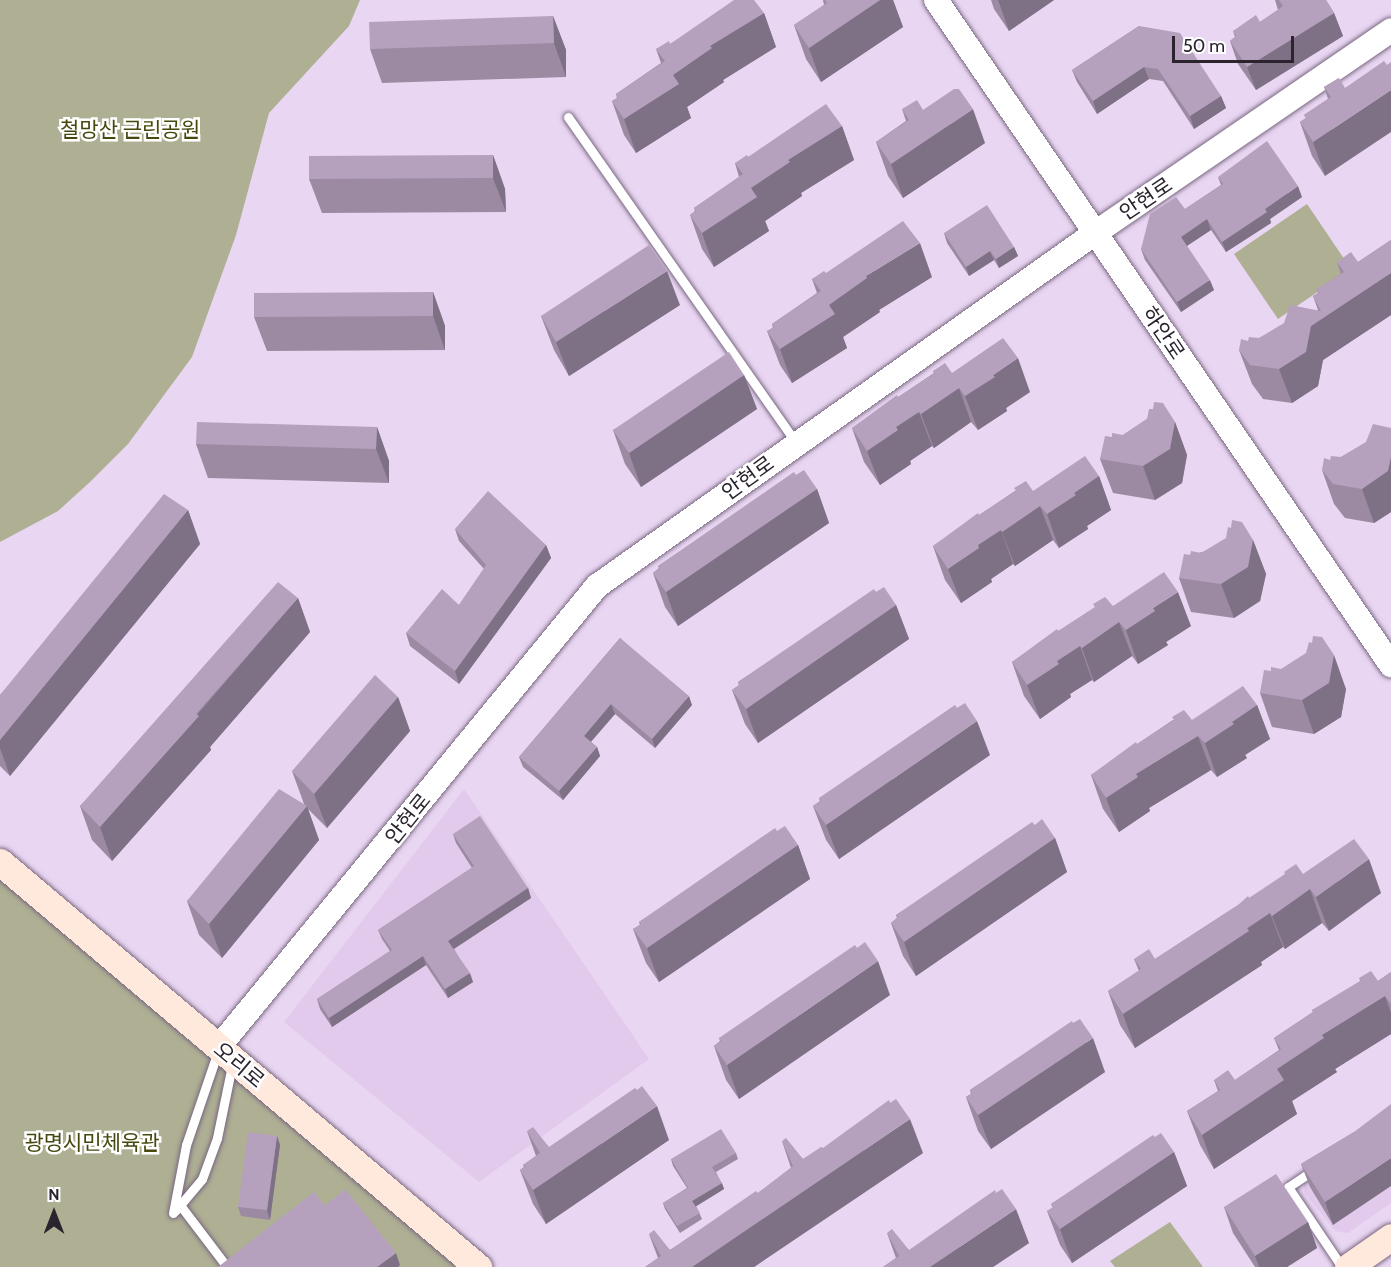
<!DOCTYPE html>
<meta charset="utf-8">
<style>
body{margin:0}
#map{position:relative;width:1391px;height:1267px;overflow:hidden;background:#e9d6f2;font-family:Cabin,"Noto Sans KR",sans-serif}
div>[style]{position:absolute}
.built>*{inset:0;background:#e2caec}
.green>*{inset:0;background:#aeaf93}
.roads{filter:drop-shadow(0 0 2px #796881) drop-shadow(0 0 2px #796881)}
.service>*{height:9px;margin:-4.5px;padding:0 4.5px;transform-origin:4.5px;border-radius:4.5px;background:#fff}
.tertiary>*{height:24px;margin:-12px;padding:0 12px;transform-origin:12px;border-radius:12px;background:#fff}
.secondary>*{height:27px;margin:-13.5px;padding:0 13.5px;transform-origin:13.5px;border-radius:13.5px;background:#ffe8dc}
.wall>*{inset:0;background:#9c8aa3}
.shaded-wall>*{inset:0;background:#7f7185}
.building>*{inset:0;background:#b5a1be}
span{translate:-50% -50%;white-space:nowrap;text-align:center;line-height:1.15;-webkit-text-stroke:5px #fff;paint-order:stroke}
.park-label{font-size:21px;color:#47470e}
.street-label{font-size:21px;color:#2b242f}
.north{position:absolute;left:24px;top:1183px;width:60px;height:60px;-webkit-text-stroke:4px #fff;paint-order:stroke;rotate:0deg;font-size:16px;font-weight:700;line-height:24px;text-align:center;color:#2b242f}
.north::after{content:'';display:block;margin:auto;width:21px;height:27px;background:#2b242f;clip-path:polygon(50% 0,100% 100%,50% 72%,0 100%)}
.scale{position:absolute;left:1172px;top:36px;width:122px;height:27px;box-sizing:border-box;border:3px solid #2b242f;border-top:0;padding-left:8px;font-size:18px;line-height:21px;white-space:nowrap;color:#2b242f;-webkit-text-stroke:4px #fff;paint-order:stroke}
</style>
<div id="map">
<div class="built">
<i style="clip-path:polygon(464px 789px,649px 1059px,479px 1182px,284px 1022px)"></i>
<i style="clip-path:polygon(1391px 1123px,1391px 1203px,1348px 1233px,1335px 1231px,1304px 1192px,1304px 1182px)"></i>
</div>
<div class="green">
<i style="clip-path:polygon(0 0,360px 0,349px 26px,269px 113px,236px 235px,192px 357px,128px 444px,90px 482px,58px 511px,0 542px)"></i>
<i style="clip-path:polygon(1307px 204px,1351px 269px,1278px 319px,1234px 254px)"></i>
<i style="clip-path:polygon(0 862px,466px 1267px,0 1267px)"></i>
<i style="clip-path:polygon(1170px 1222px,1203px 1267px,1115px 1267px,1110px 1261px)"></i>
</div>
<div class="roads">
<div class="service">
<i style="left:568px;top:117px;width:398px;rotate:55deg"></i>
<i style="left:1315px;top:1169px;width:32px;rotate:146deg"></i>
<i style="left:1288px;top:1187px;width:97px;rotate:56deg"></i>
<i style="left:180px;top:1205px;width:78px;rotate:52.8deg"></i>
<i style="left:175px;top:1211px;width:42px;rotate:-49.8deg"></i>
<i style="left:202px;top:1179px;width:44px;rotate:-69.9deg"></i>
<i style="left:217px;top:1138px;width:75px;rotate:-78.4deg"></i>
<i style="left:173px;top:1213px;width:69px;rotate:-79.2deg"></i>
<i style="left:186px;top:1145px;width:99px;rotate:-71.2deg"></i>
</div>
<div class="tertiary">
<i style="left:936px;top:0;width:806px;rotate:55.62deg"></i>
<i style="left:218px;top:1048px;width:598px;rotate:-50.64deg"></i>
<i style="left:597px;top:586px;width:610px;rotate:-35.33deg"></i>
<i style="left:1095px;top:233px;width:359px;rotate:-34.4deg"></i>
</div>
<div class="secondary">
<i style="left:0;top:862px;width:627px;rotate:40.27deg"></i>
<i style="left:1348px;top:1267px;width:52px;rotate:-34.9deg"></i>
</div>
</div>
<div class="wall">
<i style="clip-path:polygon(823px 0,893px 0,903px 27px,821px 82px,806px 59px,794px 25px,824px 5px)"></i>
<i style="clip-path:polygon(991px 0,1054px 0,1009px 31px,994px 9px)"></i>
<i style="clip-path:polygon(1275px 0,1326px 0,1334px 13px,1343px 36px,1256px 90px,1238px 64px,1230px 41px,1235px 37px,1233px 31px,1260px 22px,1278px 10px)"></i>
<i style="clip-path:polygon(764px 13px,776px 47px,723px 80px,724px 82px,687px 107px,691px 118px,636px 153px,624px 135px,612px 101px,617px 98px,616px 94px,661px 63px,656px 49px,670px 44px)"></i>
<i style="clip-path:polygon(553px 16px,566px 50px,566px 77px,382px 83px,370px 49px)"></i>
<i style="clip-path:polygon(1139px 26px,1221px 96px,1226px 108px,1194px 129px,1163px 81px,1149px 79px,1097px 114px,1077px 82px,1072px 70px)"></i>
<i style="clip-path:polygon(1339px 78px,1325px 176px,1312px 156px,1300px 122px,1306px 118px,1304px 115px,1328px 99px,1324px 87px)"></i>
<i style="clip-path:polygon(902px 109px,923px 110px,985px 143px,903px 198px,888px 176px,876px 142px,906px 121px)"></i>
<i style="clip-path:polygon(842px 126px,854px 160px,801px 193px,802px 196px,765px 221px,769px 231px,714px 267px,702px 249px,690px 215px,695px 211px,694px 208px,739px 177px,735px 163px,748px 157px)"></i>
<i style="clip-path:polygon(493px 155px,505px 189px,506px 212px,322px 213px,309px 179px)"></i>
<i style="clip-path:polygon(1218px 177px,1302px 197px,1270px 219px,1271px 223px,1226px 252px,1211px 230px,1187px 246px,1214px 290px,1181px 312px,1145px 260px,1141px 249px,1185px 209px,1221px 185px)"></i>
<i style="clip-path:polygon(944px 233px,1014px 247px,1018px 256px,999px 268px,994px 260px,969px 276px,947px 243px)"></i>
<i style="clip-path:polygon(1391px 240px,1391px 315px,1323px 360px,1318px 386px,1292px 403px,1263px 399px,1252px 384px,1239px 350px,1248px 341px,1259px 338px,1318px 310px,1313px 296px,1318px 293px,1317px 289px,1341px 274px,1337px 262px,1358px 262px)"></i>
<i style="clip-path:polygon(826px 273px,932px 277px,879px 310px,880px 312px,843px 337px,847px 348px,792px 383px,780px 365px,767px 331px,773px 328px,772px 324px,817px 293px,812px 279px)"></i>
<i style="clip-path:polygon(433px 292px,445px 326px,445px 350px,267px 351px,254px 317px)"></i>
<i style="clip-path:polygon(680px 305px,569px 376px,554px 350px,541px 316px)"></i>
<i style="clip-path:polygon(933px 371px,952px 373px,1030px 392px,1006px 408px,1007px 411px,978px 430px,971px 422px,934px 448px,932px 446px,910px 461px,911px 464px,880px 485px,864px 462px,852px 428px,934px 373px)"></i>
<i style="clip-path:polygon(744px 375px,757px 409px,641px 487px,625px 464px,613px 430px)"></i>
<i style="clip-path:polygon(1153px 409px,1175px 422px,1187px 455px,1182px 483px,1155px 500px,1113px 493px,1100px 459px,1112px 437px,1123px 435px,1147px 419px)"></i>
<i style="clip-path:polygon(377px 427px,389px 461px,389px 483px,208px 478px,196px 444px)"></i>
<i style="clip-path:polygon(1391px 428px,1391px 512px,1374px 523px,1345px 518px,1334px 504px,1322px 470px,1330px 460px,1341px 457px)"></i>
<i style="clip-path:polygon(796px 475px,817px 489px,829px 523px,678px 626px,665px 607px,653px 573px,659px 568px,658px 566px)"></i>
<i style="clip-path:polygon(1099px 476px,1111px 510px,1087px 526px,1088px 529px,1059px 548px,1053px 540px,1015px 566px,1013px 564px,991px 579px,992px 582px,961px 603px,945px 580px,933px 546px,1015px 491px,1033px 491px)"></i>
<i style="clip-path:polygon(188px 510px,200px 544px,10px 776px,0 766px,0 695px)"></i>
<i style="clip-path:polygon(455px 529px,546px 545px,551px 558px,459px 684px,410px 646px,406px 633px,459px 605px,484px 569px,459px 541px)"></i>
<i style="clip-path:polygon(1253px 540px,1266px 574px,1260px 601px,1234px 618px,1191px 612px,1179px 578px,1190px 555px)"></i>
<i style="clip-path:polygon(876px 592px,896px 605px,909px 639px,758px 743px,745px 724px,732px 690px,739px 685px,738px 682px)"></i>
<i style="clip-path:polygon(298px 598px,310px 632px,210px 747px,211px 750px,112px 861px,92px 840px,80px 806px)"></i>
<i style="clip-path:polygon(1113px 606px,1191px 626px,1166px 642px,1168px 645px,1138px 664px,1132px 656px,1094px 682px,1092px 680px,1070px 694px,1071px 697px,1040px 719px,1024px 696px,1012px 662px,1058px 631px)"></i>
<i style="clip-path:polygon(620px 638px,692px 705px,655px 748px,615px 714px,591px 742px,597px 747px,600px 756px,563px 800px,523px 767px,519px 757px)"></i>
<i style="clip-path:polygon(1346px 689px,1341px 717px,1314px 734px,1272px 727px,1260px 693px)"></i>
<i style="clip-path:polygon(398px 697px,410px 731px,327px 828px,308px 809px,319px 840px,222px 958px,199px 935px,187px 901px,304px 804px,292px 771px)"></i>
<i style="clip-path:polygon(1257px 705px,1270px 739px,1245px 755px,1247px 758px,1217px 777px,1211px 770px,1149px 808px,1150px 811px,1119px 832px,1103px 809px,1091px 775px,1173px 720px,1192px 720px)"></i>
<i style="clip-path:polygon(990px 755px,839px 859px,826px 840px,813px 806px,820px 801px,819px 798px)"></i>
<i style="clip-path:polygon(1035px 825px,1055px 838px,1067px 872px,916px 976px,903px 956px,891px 923px,897px 918px,896px 915px)"></i>
<i style="clip-path:polygon(777px 831px,798px 845px,810px 879px,659px 982px,646px 963px,633px 929px,640px 925px,639px 922px)"></i>
<i style="clip-path:polygon(453px 834px,528px 888px,531px 898px,454px 949px,473px 982px,448px 998px,426px 965px,332px 1027px,320px 1009px,317px 999px,390px 951px,382px 939px,378px 930px,472px 868px,456px 843px)"></i>
<i style="clip-path:polygon(1303px 874px,1381px 893px,1329px 931px,1322px 923px,1285px 949px,1283px 947px,1261px 962px,1262px 965px,1135px 1048px,1120px 1025px,1108px 991px,1139px 971px,1134px 959px,1155px 959px,1249px 898px)"></i>
<i style="clip-path:polygon(1391px 972px,1391px 1034px,1335px 1069px,1337px 1072px,1292px 1101px,1297px 1114px,1214px 1169px,1200px 1145px,1187px 1111px,1218px 1091px,1214px 1080px,1235px 1080px,1279px 1050px,1274px 1038px,1313px 1012px,1312px 1010px,1378px 981px)"></i>
<i style="clip-path:polygon(890px 995px,739px 1099px,726px 1080px,714px 1046px,720px 1041px,719px 1038px)"></i>
<i style="clip-path:polygon(1073px 1023px,1105px 1072px,991px 1149px,978px 1131px,966px 1097px,971px 1094px,970px 1090px)"></i>
<i style="clip-path:polygon(527px 1131px,549px 1147px,669px 1140px,546px 1224px,533px 1204px,520px 1170px,524px 1167px,523px 1165px,536px 1156px)"></i>
<i style="clip-path:polygon(1354px 1132px,1333px 1225px,1310px 1187px,1301px 1164px)"></i>
<i style="clip-path:polygon(277px 1136px,280px 1145px,270px 1220px,241px 1216px,238px 1207px)"></i>
<i style="clip-path:polygon(1155px 1137px,1174px 1152px,1187px 1186px,1072px 1263px,1060px 1245px,1047px 1211px,1053px 1208px,1051px 1204px)"></i>
<i style="clip-path:polygon(782px 1141px,803px 1159px,823px 1148px,923px 1153px,754px 1267px,645px 1267px,658px 1258px,649px 1234px,670px 1250px,758px 1193px,791px 1168px)"></i>
<i style="clip-path:polygon(736px 1153px,738px 1159px,716px 1172px,724px 1189px,696px 1206px,702px 1219px,680px 1233px,665px 1209px,663px 1203px,687px 1188px,673px 1166px,671px 1159px)"></i>
<i style="clip-path:polygon(1224px 1207px,1308px 1222px,1317px 1248px,1287px 1267px,1255px 1267px,1233px 1233px)"></i>
<i style="clip-path:polygon(887px 1233px,909px 1250px,1029px 1243px,993px 1267px,883px 1267px,896px 1258px)"></i>
</div>
<div class="shaded-wall">
<i style="clip-path:polygon(880px 0,893px 0,903px 27px,821px 82px,809px 48px)"></i>
<i style="clip-path:polygon(998px 0,1054px 0,1009px 31px)"></i>
<i style="clip-path:polygon(764px 13px,776px 47px,723px 80px,724px 82px,687px 107px,691px 118px,636px 153px,624px 119px,673px 75px,710px 46px)"></i>
<i style="clip-path:polygon(1334px 13px,1343px 36px,1256px 90px,1247px 67px)"></i>
<i style="clip-path:polygon(553px 16px,566px 50px,566px 77px,554px 43px)"></i>
<i style="clip-path:polygon(1144px 67px,1149px 79px,1097px 114px,1093px 101px)"></i>
<i style="clip-path:polygon(1391px 90px,1391px 132px,1325px 176px,1313px 142px)"></i>
<i style="clip-path:polygon(1221px 96px,1226px 108px,1194px 129px,1190px 116px)"></i>
<i style="clip-path:polygon(973px 109px,985px 143px,903px 198px,891px 164px)"></i>
<i style="clip-path:polygon(842px 126px,854px 160px,801px 193px,802px 196px,765px 221px,769px 231px,714px 267px,702px 233px,751px 188px,788px 160px)"></i>
<i style="clip-path:polygon(493px 155px,505px 189px,506px 212px,493px 178px)"></i>
<i style="clip-path:polygon(1298px 186px,1302px 197px,1270px 219px,1271px 223px,1226px 252px,1222px 242px,1265px 209px)"></i>
<i style="clip-path:polygon(1207px 219px,1211px 230px,1185px 247px,1181px 237px)"></i>
<i style="clip-path:polygon(920px 243px,932px 277px,879px 310px,880px 312px,843px 337px,847px 348px,792px 383px,780px 349px,829px 305px,866px 276px)"></i>
<i style="clip-path:polygon(1014px 247px,1018px 256px,999px 268px,996px 259px)"></i>
<i style="clip-path:polygon(990px 251px,994px 260px,969px 276px,966px 267px)"></i>
<i style="clip-path:polygon(667px 271px,680px 305px,569px 376px,556px 342px)"></i>
<i style="clip-path:polygon(1391px 273px,1391px 315px,1323px 360px,1318px 386px,1292px 403px,1279px 369px,1311px 326px)"></i>
<i style="clip-path:polygon(1210px 280px,1214px 290px,1181px 312px,1177px 302px)"></i>
<i style="clip-path:polygon(433px 292px,445px 326px,445px 350px,433px 316px)"></i>
<i style="clip-path:polygon(1018px 358px,1030px 392px,1006px 408px,1007px 411px,978px 430px,965px 396px,993px 375px)"></i>
<i style="clip-path:polygon(744px 375px,757px 409px,641px 487px,629px 453px)"></i>
<i style="clip-path:polygon(959px 388px,971px 422px,934px 448px,921px 414px)"></i>
<i style="clip-path:polygon(919px 412px,932px 446px,910px 461px,911px 464px,880px 485px,867px 451px,896px 427px)"></i>
<i style="clip-path:polygon(1175px 422px,1187px 455px,1182px 483px,1155px 500px,1143px 466px)"></i>
<i style="clip-path:polygon(377px 427px,389px 461px,389px 483px,376px 449px)"></i>
<i style="clip-path:polygon(1391px 457px,1391px 512px,1374px 523px,1362px 489px)"></i>
<i style="clip-path:polygon(1099px 476px,1111px 510px,1087px 526px,1088px 529px,1059px 548px,1047px 514px,1074px 493px)"></i>
<i style="clip-path:polygon(817px 489px,829px 523px,678px 626px,666px 592px)"></i>
<i style="clip-path:polygon(1040px 506px,1053px 540px,1015px 566px,1002px 532px)"></i>
<i style="clip-path:polygon(188px 510px,200px 544px,10px 776px,0 748px,0 740px)"></i>
<i style="clip-path:polygon(1001px 530px,1013px 564px,991px 579px,992px 582px,961px 603px,948px 569px,978px 545px)"></i>
<i style="clip-path:polygon(1253px 540px,1266px 574px,1260px 601px,1234px 618px,1221px 584px)"></i>
<i style="clip-path:polygon(546px 545px,551px 558px,459px 684px,455px 671px)"></i>
<i style="clip-path:polygon(1178px 592px,1191px 626px,1166px 642px,1168px 645px,1138px 664px,1126px 630px,1153px 608px)"></i>
<i style="clip-path:polygon(298px 598px,310px 632px,210px 747px,211px 750px,112px 861px,100px 827px)"></i>
<i style="clip-path:polygon(896px 605px,909px 639px,758px 743px,746px 709px)"></i>
<i style="clip-path:polygon(1119px 622px,1132px 656px,1094px 682px,1082px 648px)"></i>
<i style="clip-path:polygon(1080px 646px,1092px 680px,1070px 694px,1071px 697px,1040px 719px,1027px 685px,1057px 661px)"></i>
<i style="clip-path:polygon(1334px 655px,1346px 689px,1341px 717px,1314px 734px,1302px 700px)"></i>
<i style="clip-path:polygon(689px 696px,692px 705px,655px 748px,652px 739px)"></i>
<i style="clip-path:polygon(398px 697px,410px 731px,327px 828px,314px 794px)"></i>
<i style="clip-path:polygon(611px 704px,615px 714px,587px 746px,584px 736px)"></i>
<i style="clip-path:polygon(1257px 705px,1270px 739px,1245px 755px,1247px 758px,1217px 777px,1205px 743px,1232px 722px)"></i>
<i style="clip-path:polygon(977px 721px,990px 755px,839px 859px,826px 825px)"></i>
<i style="clip-path:polygon(1198px 736px,1211px 770px,1149px 808px,1150px 811px,1119px 832px,1106px 798px,1136px 774px)"></i>
<i style="clip-path:polygon(597px 747px,600px 756px,563px 800px,559px 791px)"></i>
<i style="clip-path:polygon(307px 806px,319px 840px,222px 958px,209px 924px)"></i>
<i style="clip-path:polygon(1055px 838px,1067px 872px,916px 976px,904px 942px)"></i>
<i style="clip-path:polygon(798px 845px,810px 879px,659px 982px,647px 948px)"></i>
<i style="clip-path:polygon(1369px 859px,1381px 893px,1329px 931px,1316px 897px)"></i>
<i style="clip-path:polygon(528px 888px,531px 898px,452px 950px,448px 941px)"></i>
<i style="clip-path:polygon(1310px 889px,1322px 923px,1285px 949px,1272px 916px)"></i>
<i style="clip-path:polygon(1270px 913px,1283px 947px,1261px 962px,1262px 965px,1135px 1048px,1123px 1014px)"></i>
<i style="clip-path:polygon(423px 956px,426px 965px,332px 1027px,329px 1018px)"></i>
<i style="clip-path:polygon(878px 961px,890px 995px,739px 1099px,727px 1065px)"></i>
<i style="clip-path:polygon(470px 973px,473px 982px,448px 998px,445px 989px)"></i>
<i style="clip-path:polygon(1385px 996px,1391px 1013px,1391px 1034px,1335px 1069px,1337px 1072px,1292px 1101px,1297px 1114px,1214px 1169px,1202px 1135px,1277px 1069px,1322px 1035px)"></i>
<i style="clip-path:polygon(1093px 1038px,1105px 1072px,991px 1149px,978px 1115px)"></i>
<i style="clip-path:polygon(657px 1106px,669px 1140px,546px 1224px,533px 1190px)"></i>
<i style="clip-path:polygon(910px 1119px,923px 1153px,754px 1267px,692px 1267px)"></i>
<i style="clip-path:polygon(277px 1136px,280px 1145px,270px 1220px,267px 1210px)"></i>
<i style="clip-path:polygon(1174px 1152px,1187px 1186px,1072px 1263px,1060px 1229px)"></i>
<i style="clip-path:polygon(1391px 1158px,1391px 1186px,1333px 1225px,1325px 1202px)"></i>
<i style="clip-path:polygon(722px 1183px,724px 1189px,695px 1207px,692px 1201px)"></i>
<i style="clip-path:polygon(1016px 1209px,1029px 1243px,993px 1267px,930px 1267px)"></i>
<i style="clip-path:polygon(1308px 1222px,1317px 1248px,1287px 1267px,1259px 1267px,1255px 1256px)"></i>
<i style="clip-path:polygon(396px 1253px,400px 1265px,398px 1267px,377px 1267px)"></i>
</div>
<div class="building">
<i style="clip-path:polygon(734px 0,754px 0,764px 13px,710px 46px,712px 48px,673px 75px,679px 84px,624px 119px,612px 101px,618px 98px,616px 94px,665px 61px,656px 49px,669px 41px,670px 44px)"></i>
<i style="clip-path:polygon(825px 0,880px 0,809px 48px,794px 25px,827px 3px)"></i>
<i style="clip-path:polygon(1279px 0,1326px 0,1334px 13px,1247px 67px,1230px 41px,1236px 36px,1233px 31px,1256px 15px,1260px 22px,1283px 6px)"></i>
<i style="clip-path:polygon(553px 16px,554px 43px,370px 49px,369px 22px)"></i>
<i style="clip-path:polygon(1139px 26px,1180px 33px,1221px 96px,1190px 116px,1158px 69px,1144px 67px,1093px 101px,1072px 70px)"></i>
<i style="clip-path:polygon(1384px 61px,1387px 65px,1391px 62px,1391px 90px,1313px 142px,1300px 122px,1306px 118px,1304px 115px,1331px 97px,1324px 87px,1339px 78px,1345px 88px)"></i>
<i style="clip-path:polygon(954px 89px,959px 89px,973px 109px,891px 164px,876px 142px,909px 120px,902px 109px,917px 100px,923px 110px)"></i>
<i style="clip-path:polygon(826px 104px,842px 126px,788px 160px,790px 162px,751px 188px,757px 197px,702px 233px,690px 215px,696px 211px,694px 208px,743px 174px,735px 163px,747px 155px,748px 157px)"></i>
<i style="clip-path:polygon(1267px 141px,1298px 186px,1265px 209px,1267px 212px,1222px 242px,1207px 219px,1181px 237px,1210px 280px,1177px 302px,1141px 249px,1150px 214px,1176px 197px,1185px 209px,1223px 184px,1218px 177px)"></i>
<i style="clip-path:polygon(493px 155px,493px 178px,309px 179px,309px 156px)"></i>
<i style="clip-path:polygon(987px 205px,1014px 247px,996px 259px,990px 251px,966px 267px,944px 233px)"></i>
<i style="clip-path:polygon(903px 221px,920px 243px,866px 276px,867px 278px,829px 305px,835px 314px,780px 349px,767px 331px,774px 327px,772px 324px,821px 291px,812px 279px,824px 271px,826px 273px)"></i>
<i style="clip-path:polygon(1391px 240px,1391px 273px,1311px 326px,1306px 352px,1279px 369px,1250px 365px,1239px 350px,1241px 339px,1248px 341px,1249px 337px,1259px 338px,1284px 323px,1290px 305px,1321px 311px,1313px 296px,1319px 293px,1317px 289px,1344px 272px,1337px 262px,1351px 252px,1358px 262px)"></i>
<i style="clip-path:polygon(649px 245px,667px 271px,556px 342px,541px 316px)"></i>
<i style="clip-path:polygon(433px 292px,433px 316px,254px 317px,254px 293px)"></i>
<i style="clip-path:polygon(1003px 338px,1018px 358px,993px 375px,995px 377px,965px 396px,959px 388px,921px 414px,919px 412px,896px 427px,898px 430px,867px 451px,852px 428px,897px 395px,898px 397px,935px 373px,933px 371px,945px 363px,952px 373px)"></i>
<i style="clip-path:polygon(729px 352px,744px 375px,629px 453px,613px 430px)"></i>
<i style="clip-path:polygon(1154px 402px,1163px 403px,1175px 422px,1170px 449px,1143px 466px,1100px 459px,1105px 436px,1112px 437px,1112px 433px,1123px 435px,1147px 419px,1149px 409px,1153px 409px)"></i>
<i style="clip-path:polygon(197px 422px,377px 427px,376px 449px,196px 444px)"></i>
<i style="clip-path:polygon(1373px 424px,1391px 428px,1391px 457px,1388px 471px,1362px 489px,1333px 484px,1322px 470px,1324px 458px,1330px 460px,1331px 456px,1341px 457px,1366px 442px)"></i>
<i style="clip-path:polygon(1085px 456px,1099px 476px,1074px 493px,1076px 495px,1047px 514px,1040px 506px,1002px 532px,1001px 530px,978px 545px,979px 548px,948px 569px,933px 546px,978px 513px,979px 515px,1016px 491px,1014px 488px,1026px 481px,1033px 491px)"></i>
<i style="clip-path:polygon(804px 470px,817px 489px,666px 592px,653px 573px,660px 568px,658px 566px,794px 472px,796px 475px)"></i>
<i style="clip-path:polygon(488px 491px,546px 545px,455px 671px,406px 633px,442px 589px,459px 605px,486px 565px,455px 529px)"></i>
<i style="clip-path:polygon(164px 494px,188px 510px,0 740px,0 695px)"></i>
<i style="clip-path:polygon(1232px 520px,1242px 522px,1253px 540px,1248px 567px,1221px 584px,1179px 578px,1184px 554px,1190px 555px,1191px 551px,1201px 553px,1226px 538px,1228px 527px,1231px 528px)"></i>
<i style="clip-path:polygon(1164px 572px,1178px 592px,1153px 608px,1155px 611px,1126px 630px,1119px 622px,1082px 648px,1080px 646px,1057px 661px,1059px 664px,1027px 685px,1012px 662px,1057px 629px,1058px 631px,1095px 607px,1093px 604px,1105px 597px,1113px 606px)"></i>
<i style="clip-path:polygon(278px 582px,298px 598px,196px 714px,199px 716px,100px 827px,80px 806px)"></i>
<i style="clip-path:polygon(884px 587px,896px 605px,746px 709px,732px 690px,739px 685px,738px 682px,874px 589px,876px 592px)"></i>
<i style="clip-path:polygon(1313px 636px,1322px 637px,1334px 655px,1329px 683px,1302px 700px,1260px 693px,1264px 670px,1271px 671px,1271px 667px,1281px 669px,1306px 653px,1309px 642px,1312px 643px)"></i>
<i style="clip-path:polygon(620px 638px,689px 696px,652px 739px,611px 704px,584px 736px,597px 747px,559px 791px,519px 757px)"></i>
<i style="clip-path:polygon(375px 675px,398px 697px,314px 794px,292px 771px)"></i>
<i style="clip-path:polygon(1243px 686px,1257px 705px,1232px 722px,1234px 724px,1205px 743px,1198px 736px,1136px 774px,1138px 777px,1106px 798px,1091px 775px,1136px 742px,1137px 744px,1174px 720px,1172px 717px,1184px 710px,1192px 720px)"></i>
<i style="clip-path:polygon(965px 703px,977px 721px,826px 825px,813px 806px,821px 801px,819px 798px,955px 705px,957px 708px)"></i>
<i style="clip-path:polygon(279px 789px,307px 806px,209px 924px,187px 901px)"></i>
<i style="clip-path:polygon(480px 816px,528px 888px,448px 941px,470px 973px,445px 989px,423px 956px,329px 1018px,317px 999px,392px 950px,378px 930px,474px 866px,453px 834px)"></i>
<i style="clip-path:polygon(1042px 819px,1055px 838px,904px 942px,891px 923px,898px 917px,896px 915px,1032px 822px,1035px 825px)"></i>
<i style="clip-path:polygon(785px 826px,798px 845px,647px 948px,633px 929px,641px 924px,639px 922px,775px 828px,777px 831px)"></i>
<i style="clip-path:polygon(1354px 839px,1369px 859px,1316px 897px,1310px 889px,1272px 916px,1270px 913px,1247px 928px,1249px 931px,1123px 1014px,1108px 991px,1141px 969px,1134px 959px,1149px 949px,1155px 959px,1238px 905px,1248px 896px,1249px 898px,1285px 874px,1284px 872px,1296px 864px,1303px 874px)"></i>
<i style="clip-path:polygon(865px 942px,878px 961px,727px 1065px,714px 1046px,721px 1041px,719px 1038px,855px 945px,857px 948px)"></i>
<i style="clip-path:polygon(1371px 971px,1378px 981px,1391px 972px,1391px 1004px,1385px 996px,1322px 1035px,1324px 1038px,1277px 1069px,1284px 1080px,1202px 1135px,1187px 1111px,1220px 1090px,1214px 1080px,1228px 1070px,1235px 1080px,1281px 1049px,1274px 1038px,1313px 1012px,1312px 1010px,1360px 981px,1359px 978px)"></i>
<i style="clip-path:polygon(1080px 1019px,1093px 1038px,978px 1115px,966px 1097px,972px 1093px,970px 1090px,1072px 1021px,1073px 1023px)"></i>
<i style="clip-path:polygon(642px 1086px,657px 1106px,533px 1190px,520px 1170px,525px 1167px,523px 1165px,540px 1153px,527px 1131px,533px 1127px,549px 1147px,635px 1088px,637px 1090px)"></i>
<i style="clip-path:polygon(896px 1099px,910px 1119px,692px 1267px,645px 1267px,661px 1256px,649px 1234px,654px 1230px,670px 1250px,756px 1191px,758px 1193px,793px 1166px,782px 1141px,786px 1138px,803px 1159px,821px 1147px,823px 1148px,889px 1100px,890px 1103px)"></i>
<i style="clip-path:polygon(1391px 1104px,1391px 1158px,1325px 1202px,1301px 1164px,1354px 1132px)"></i>
<i style="clip-path:polygon(721px 1129px,736px 1153px,712px 1167px,722px 1183px,692px 1201px,700px 1213px,677px 1226px,663px 1203px,688px 1188px,671px 1159px)"></i>
<i style="clip-path:polygon(248px 1132px,277px 1136px,267px 1210px,238px 1207px)"></i>
<i style="clip-path:polygon(1161px 1133px,1174px 1152px,1060px 1229px,1047px 1211px,1053px 1207px,1051px 1204px,1153px 1135px,1155px 1137px)"></i>
<i style="clip-path:polygon(1276px 1174px,1308px 1222px,1255px 1256px,1224px 1207px)"></i>
<i style="clip-path:polygon(345px 1189px,396px 1253px,377px 1267px,218px 1267px,314px 1192px,325px 1206px)"></i>
<i style="clip-path:polygon(1002px 1189px,1016px 1209px,930px 1267px,883px 1267px,899px 1256px,887px 1233px,892px 1229px,909px 1250px,995px 1190px,996px 1193px)"></i>
</div>
<div class="park-label">
<span style="left:130px;top:130px">철망산 근린공원</span>
<span style="left:92px;top:1143px">광명시민체육관</span>
</div>
<div class="street-label">
<span style="left:1146px;top:199px;rotate:-34deg">안현로</span>
<span style="left:1163px;top:333px;rotate:56deg">하안로</span>
<span style="left:748px;top:478px;rotate:-36deg">안현로</span>
<span style="left:408px;top:819px;rotate:-51deg">안현로</span>
<span style="left:239px;top:1065px;rotate:40deg">오리로</span>
</div>
<div class="north">N</div>
<div class="scale">50 m</div>
</div>
